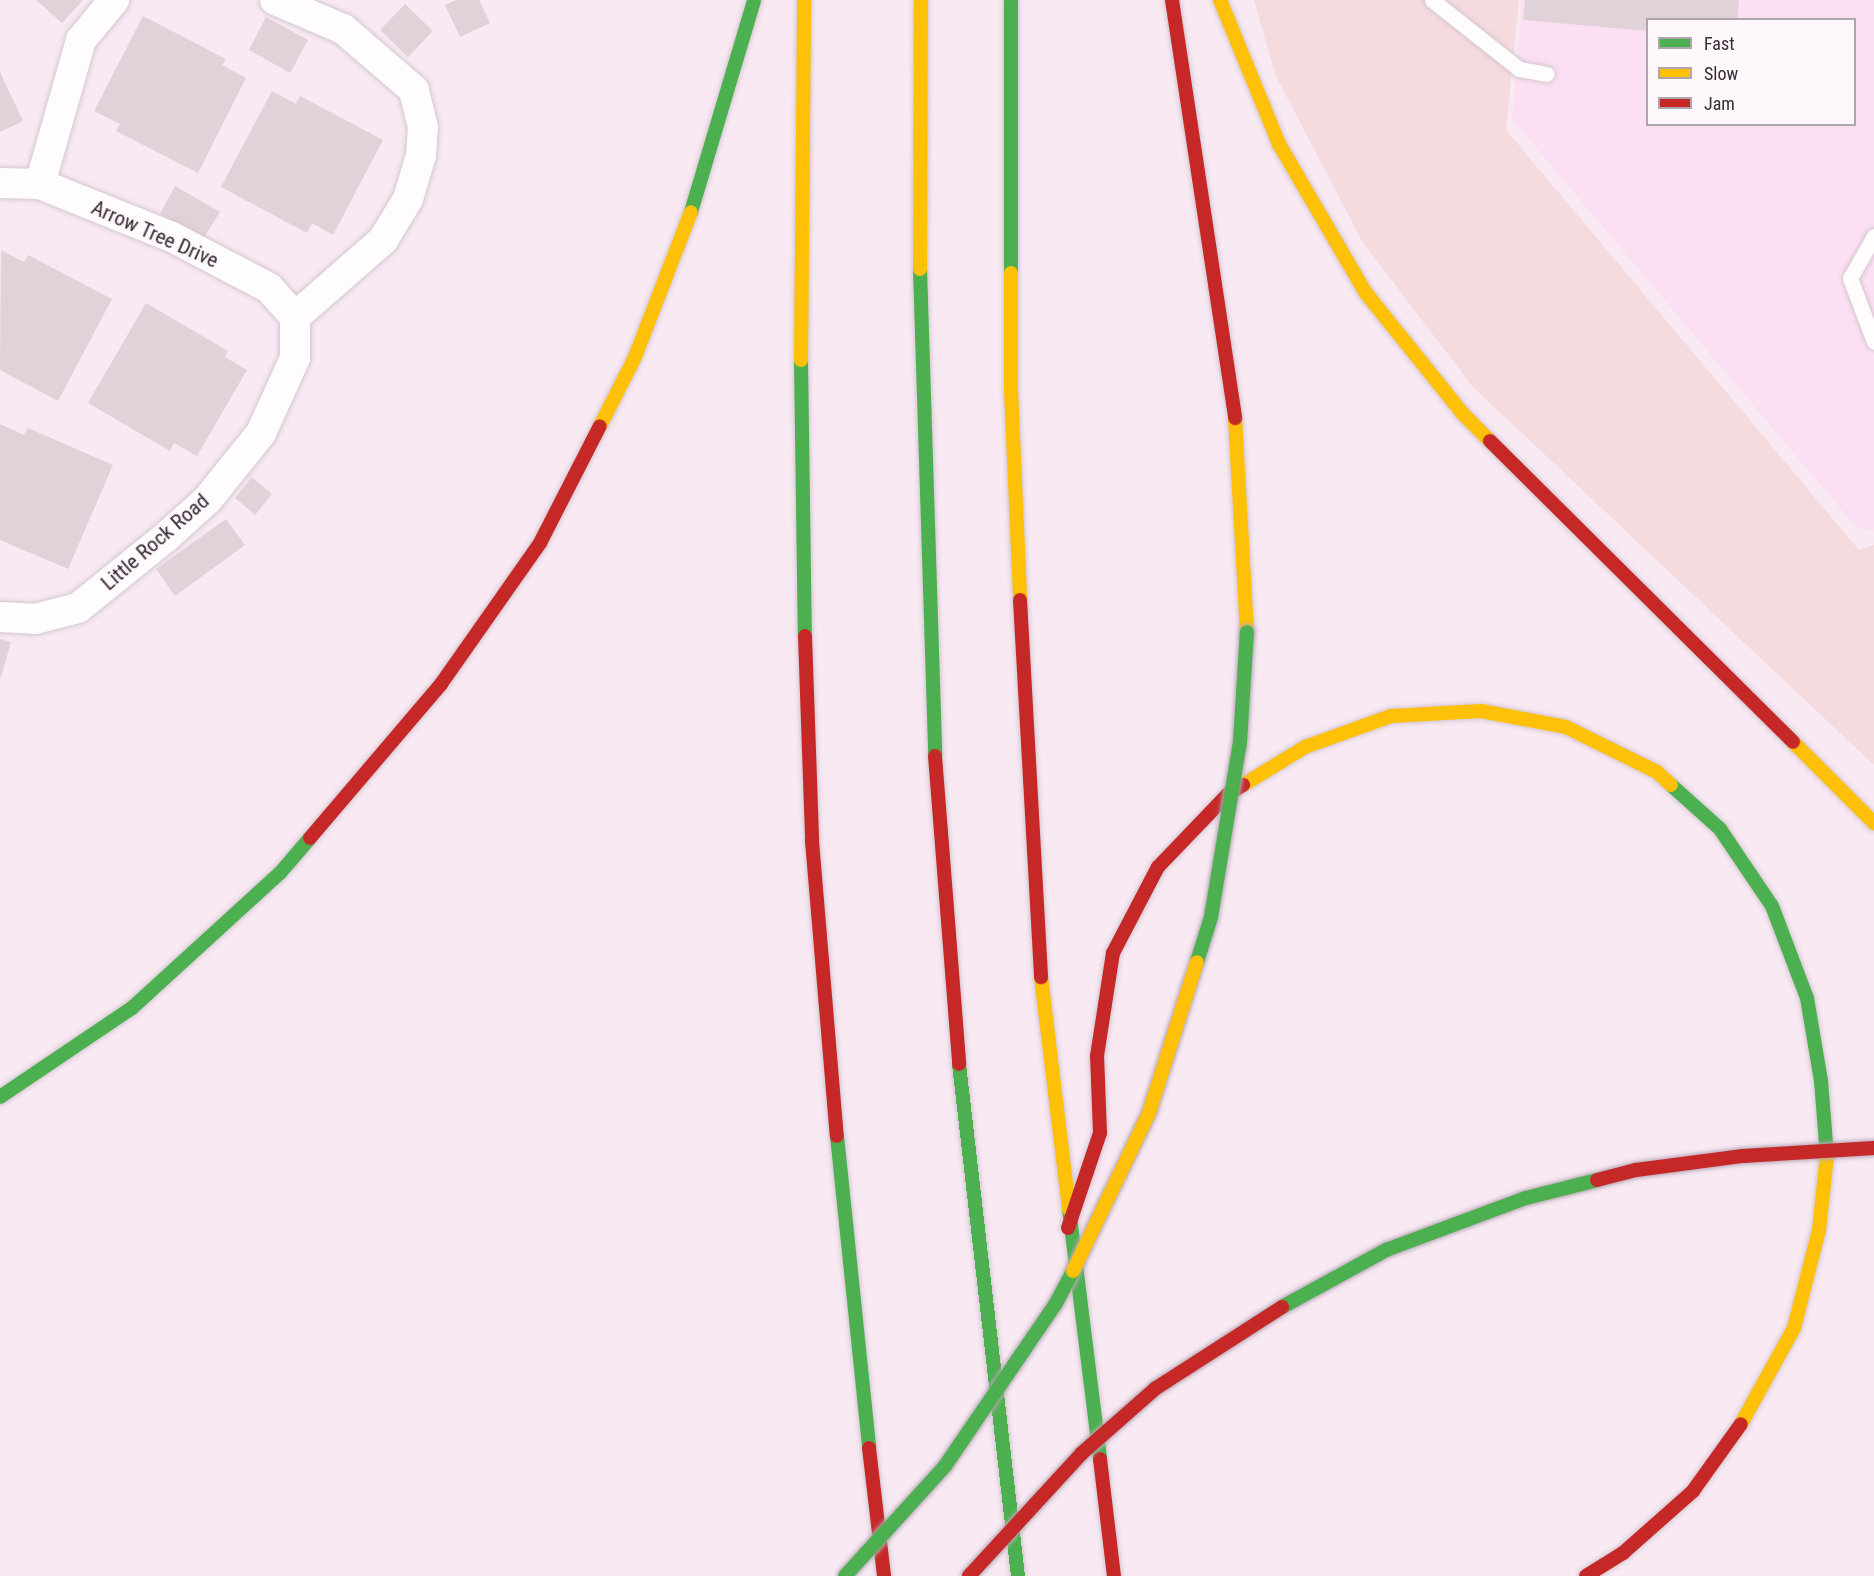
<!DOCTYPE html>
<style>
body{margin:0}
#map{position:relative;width:1874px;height:1576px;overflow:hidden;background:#f8e9f3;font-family:"Roboto Condensed",sans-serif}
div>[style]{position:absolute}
.built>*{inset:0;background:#fcdff2}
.green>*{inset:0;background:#f5dade}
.building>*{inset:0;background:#e1d2d9}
.roads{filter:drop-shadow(0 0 2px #d4c7d0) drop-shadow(0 0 2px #d4c7d0)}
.lane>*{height:15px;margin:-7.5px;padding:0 7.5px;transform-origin:7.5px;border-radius:7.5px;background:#fefcfd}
.street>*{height:30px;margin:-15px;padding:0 15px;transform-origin:15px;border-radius:15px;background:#fefcfd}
.fast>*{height:14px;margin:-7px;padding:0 7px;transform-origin:7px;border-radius:7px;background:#4caf50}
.slow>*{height:14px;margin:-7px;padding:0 7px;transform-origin:7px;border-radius:7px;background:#ffc107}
.jam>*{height:14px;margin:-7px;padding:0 7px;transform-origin:7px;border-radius:7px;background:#c62828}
.bridges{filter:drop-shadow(0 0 2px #b6a8b5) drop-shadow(0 0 2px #b6a8b5)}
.fast-bridge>*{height:14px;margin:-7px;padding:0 7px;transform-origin:7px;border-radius:7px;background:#4caf50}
.slow-bridge>*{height:14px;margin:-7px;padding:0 7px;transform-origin:7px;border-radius:7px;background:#ffc107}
.jam-bridge>*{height:14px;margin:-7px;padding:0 7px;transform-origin:7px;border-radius:7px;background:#c62828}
span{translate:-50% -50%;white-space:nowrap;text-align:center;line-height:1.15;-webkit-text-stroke:4.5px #fef7fc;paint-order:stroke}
.street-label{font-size:21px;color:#382b34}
.legend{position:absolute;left:1646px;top:18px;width:210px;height:108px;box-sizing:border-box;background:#fef7fc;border:2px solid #afa5ac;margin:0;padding:8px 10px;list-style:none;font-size:18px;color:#382b34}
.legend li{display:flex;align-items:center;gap:12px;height:30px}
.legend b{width:30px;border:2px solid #afa5ac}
</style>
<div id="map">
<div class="built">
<i style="clip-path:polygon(evenodd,1522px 0,1874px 0,1874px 531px,1857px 528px,1512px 119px,1522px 0,1648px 20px,1854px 20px,1854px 124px,1648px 124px,1648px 20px)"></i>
</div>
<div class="green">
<i style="clip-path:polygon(1254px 0,1519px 0,1506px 130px,1859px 550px,1874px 545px,1874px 765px,1472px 386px,1362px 241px,1275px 74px)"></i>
</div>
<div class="building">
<i style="clip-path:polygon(36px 0,83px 0,62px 23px)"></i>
<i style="clip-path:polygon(456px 0,479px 0,490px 23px,460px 37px,445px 5px)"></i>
<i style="clip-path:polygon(1525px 0,1739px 0,1737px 20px,1648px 20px,1648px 31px,1523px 20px)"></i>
<i style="clip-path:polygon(405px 4px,433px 31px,408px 57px,380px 30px)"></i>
<i style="clip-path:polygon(143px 16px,226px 59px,222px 65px,246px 78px,198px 173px,116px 131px,120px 124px,94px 111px)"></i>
<i style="clip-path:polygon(266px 17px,308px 40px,290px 73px,249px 50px)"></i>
<i style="clip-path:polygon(0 72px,23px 121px,0 132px)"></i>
<i style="clip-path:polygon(272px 91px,296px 104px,300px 96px,383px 140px,333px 235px,312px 223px,307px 233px,221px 187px)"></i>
<i style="clip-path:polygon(175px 186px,220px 212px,203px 239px,160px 214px)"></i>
<i style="clip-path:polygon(1px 250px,24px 262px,28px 255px,112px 299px,58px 401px,0 370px)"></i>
<i style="clip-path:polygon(146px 303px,228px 351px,225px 357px,247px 370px,197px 456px,174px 443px,170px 451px,88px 403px)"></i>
<i style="clip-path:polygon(0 424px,24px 435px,28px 428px,113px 465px,68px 569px,0 540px)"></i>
<i style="clip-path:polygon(252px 477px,272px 494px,255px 515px,235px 498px)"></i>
<i style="clip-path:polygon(226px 519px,245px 545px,175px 596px,156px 569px)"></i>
<i style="clip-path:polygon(0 639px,11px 642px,1px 677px,0 677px)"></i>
</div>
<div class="roads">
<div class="lane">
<i style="left:1432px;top:0;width:111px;rotate:38.4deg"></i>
<i style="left:1519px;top:69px;width:28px;rotate:10deg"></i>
<i style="left:1874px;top:236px;width:48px;rotate:119.7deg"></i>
<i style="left:1850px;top:278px;width:68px;rotate:69.4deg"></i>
</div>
<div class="street">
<i style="left:0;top:183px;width:40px;rotate:1.4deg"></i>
<i style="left:40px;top:184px;width:142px;rotate:21.9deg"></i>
<i style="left:172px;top:237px;width:110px;rotate:27.7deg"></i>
<i style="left:269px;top:288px;width:39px;rotate:48deg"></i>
<i style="left:40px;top:184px;width:150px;rotate:-74.1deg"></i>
<i style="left:81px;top:40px;width:52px;rotate:-50.5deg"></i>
<i style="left:0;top:617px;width:35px;rotate:3deg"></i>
<i style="left:35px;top:619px;width:44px;rotate:-14.3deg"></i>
<i style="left:78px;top:608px;width:113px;rotate:-38.9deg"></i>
<i style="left:166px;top:537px;width:57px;rotate:-42.1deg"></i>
<i style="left:208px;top:499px;width:85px;rotate:-51.2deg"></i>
<i style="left:261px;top:433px;width:82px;rotate:-65.6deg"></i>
<i style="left:295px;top:358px;width:41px;rotate:-90deg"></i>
<i style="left:295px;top:317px;width:117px;rotate:-41.2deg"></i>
<i style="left:383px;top:240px;width:48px;rotate:-58.6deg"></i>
<i style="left:408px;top:199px;width:46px;rotate:-73.5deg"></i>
<i style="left:421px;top:155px;width:28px;rotate:-86deg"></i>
<i style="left:423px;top:127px;width:38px;rotate:-104deg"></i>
<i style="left:414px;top:90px;width:94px;rotate:-139.3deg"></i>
<i style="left:343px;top:29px;width:74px;rotate:-156.9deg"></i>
</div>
<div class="fast">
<i style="left:1011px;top:0;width:273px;rotate:90deg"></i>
<i style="left:691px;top:212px;width:221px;rotate:-73.4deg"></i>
<i style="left:920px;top:269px;width:487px;rotate:88.2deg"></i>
<i style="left:801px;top:360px;width:276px;rotate:89.2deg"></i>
<i style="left:1671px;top:785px;width:66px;rotate:41.9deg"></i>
<i style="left:1720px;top:829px;width:93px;rotate:56deg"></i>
<i style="left:1772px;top:906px;width:98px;rotate:69.2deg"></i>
<i style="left:1807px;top:998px;width:84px;rotate:80.4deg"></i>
<i style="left:1821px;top:1081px;width:74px;rotate:85.4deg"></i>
<i style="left:959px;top:1064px;width:515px;rotate:83.43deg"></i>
<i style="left:0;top:1097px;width:159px;rotate:-34deg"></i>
<i style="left:132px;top:1008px;width:200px;rotate:-42.4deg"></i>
<i style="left:280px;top:873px;width:46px;rotate:-49.4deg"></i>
<i style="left:837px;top:1136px;width:314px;rotate:84.1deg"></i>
<i style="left:1069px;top:1209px;width:252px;rotate:82.9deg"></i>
</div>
<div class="slow">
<i style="left:1220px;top:0;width:156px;rotate:67.7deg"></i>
<i style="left:1279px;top:144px;width:171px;rotate:59.8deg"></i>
<i style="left:1365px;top:292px;width:156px;rotate:51.2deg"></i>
<i style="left:1463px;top:414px;width:38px;rotate:45deg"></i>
<i style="left:920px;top:269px;width:269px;rotate:-89.8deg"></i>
<i style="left:1011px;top:273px;width:117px;rotate:90deg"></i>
<i style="left:1011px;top:390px;width:210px;rotate:87.5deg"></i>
<i style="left:801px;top:360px;width:360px;rotate:-89.5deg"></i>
<i style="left:1235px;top:418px;width:214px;rotate:86.8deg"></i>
<i style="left:600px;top:426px;width:77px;rotate:-63.1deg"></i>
<i style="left:635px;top:357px;width:155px;rotate:-68.9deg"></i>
<i style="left:1793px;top:742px;width:115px;rotate:45deg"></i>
<i style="left:1243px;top:785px;width:73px;rotate:-31.5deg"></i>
<i style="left:1305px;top:747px;width:91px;rotate:-19.8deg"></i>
<i style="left:1391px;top:716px;width:90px;rotate:-3.2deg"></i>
<i style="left:1481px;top:711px;width:86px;rotate:10.7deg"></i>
<i style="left:1566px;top:727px;width:102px;rotate:26.3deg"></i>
<i style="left:1657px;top:772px;width:19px;rotate:43deg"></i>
<i style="left:1041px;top:977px;width:234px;rotate:83.1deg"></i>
<i style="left:1741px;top:1424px;width:110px;rotate:-61.1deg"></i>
<i style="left:1794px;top:1328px;width:101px;rotate:-75.7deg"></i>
<i style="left:1819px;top:1230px;width:75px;rotate:-83.9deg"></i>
</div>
<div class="jam">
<i style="left:1172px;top:0;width:423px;rotate:81.4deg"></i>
<i style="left:1490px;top:441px;width:427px;rotate:44.8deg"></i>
<i style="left:1020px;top:600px;width:378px;rotate:86.8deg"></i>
<i style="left:805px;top:636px;width:205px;rotate:88deg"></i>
<i style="left:812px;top:841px;width:296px;rotate:85.2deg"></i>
<i style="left:935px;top:756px;width:309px;rotate:85.5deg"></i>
<i style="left:310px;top:838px;width:202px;rotate:-49.6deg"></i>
<i style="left:441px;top:684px;width:172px;rotate:-54.9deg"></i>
<i style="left:540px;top:543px;width:131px;rotate:-62.9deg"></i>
<i style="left:1068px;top:1228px;width:100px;rotate:-71.4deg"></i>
<i style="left:1100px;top:1133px;width:77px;rotate:-92.2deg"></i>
<i style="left:1097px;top:1056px;width:104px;rotate:-81.2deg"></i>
<i style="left:1113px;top:953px;width:97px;rotate:-62.4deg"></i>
<i style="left:1158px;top:867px;width:100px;rotate:-46.2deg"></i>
<i style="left:1227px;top:795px;width:19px;rotate:-32deg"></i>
<i style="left:869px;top:1448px;width:129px;rotate:83.3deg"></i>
<i style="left:1100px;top:1459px;width:118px;rotate:83.2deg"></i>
<i style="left:1586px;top:1576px;width:44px;rotate:-31.9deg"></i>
<i style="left:1623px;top:1553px;width:94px;rotate:-41.5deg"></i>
<i style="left:1693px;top:1491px;width:82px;rotate:-54.4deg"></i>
</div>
</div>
<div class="bridges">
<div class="fast-bridge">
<i style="left:1197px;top:962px;width:47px;rotate:-72.7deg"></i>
<i style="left:1211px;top:917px;width:177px;rotate:-80.6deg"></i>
<i style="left:1240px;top:742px;width:110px;rotate:-86.4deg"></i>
<i style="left:1282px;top:1307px;width:119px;rotate:-28.7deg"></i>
<i style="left:1386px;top:1250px;width:149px;rotate:-20.4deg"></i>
<i style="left:1526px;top:1198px;width:73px;rotate:-14.2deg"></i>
<i style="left:845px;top:1576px;width:149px;rotate:-47.7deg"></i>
<i style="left:945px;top:1466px;width:195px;rotate:-55.7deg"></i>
<i style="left:1055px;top:1305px;width:38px;rotate:-62deg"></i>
</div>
<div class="slow-bridge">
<i style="left:1073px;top:1271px;width:175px;rotate:-64.3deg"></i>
<i style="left:1149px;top:1113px;width:158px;rotate:-72.4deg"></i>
</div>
<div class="jam-bridge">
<i style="left:1597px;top:1180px;width:40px;rotate:-14.4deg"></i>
<i style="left:1636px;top:1170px;width:108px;rotate:-7.5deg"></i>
<i style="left:1743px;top:1156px;width:131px;rotate:-3.5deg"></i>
<i style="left:969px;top:1576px;width:167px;rotate:-47.4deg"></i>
<i style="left:1082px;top:1453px;width:98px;rotate:-41.3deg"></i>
<i style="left:1156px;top:1388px;width:150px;rotate:-32.7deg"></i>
</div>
</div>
<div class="street-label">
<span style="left:155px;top:234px;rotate:24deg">Arrow Tree Drive</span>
<span style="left:155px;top:542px;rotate:-41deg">Little Rock Road</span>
</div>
<ul class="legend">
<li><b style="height:8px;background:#4caf50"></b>Fast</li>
<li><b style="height:8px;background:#ffc107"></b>Slow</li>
<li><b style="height:8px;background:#c62828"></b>Jam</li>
</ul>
</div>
